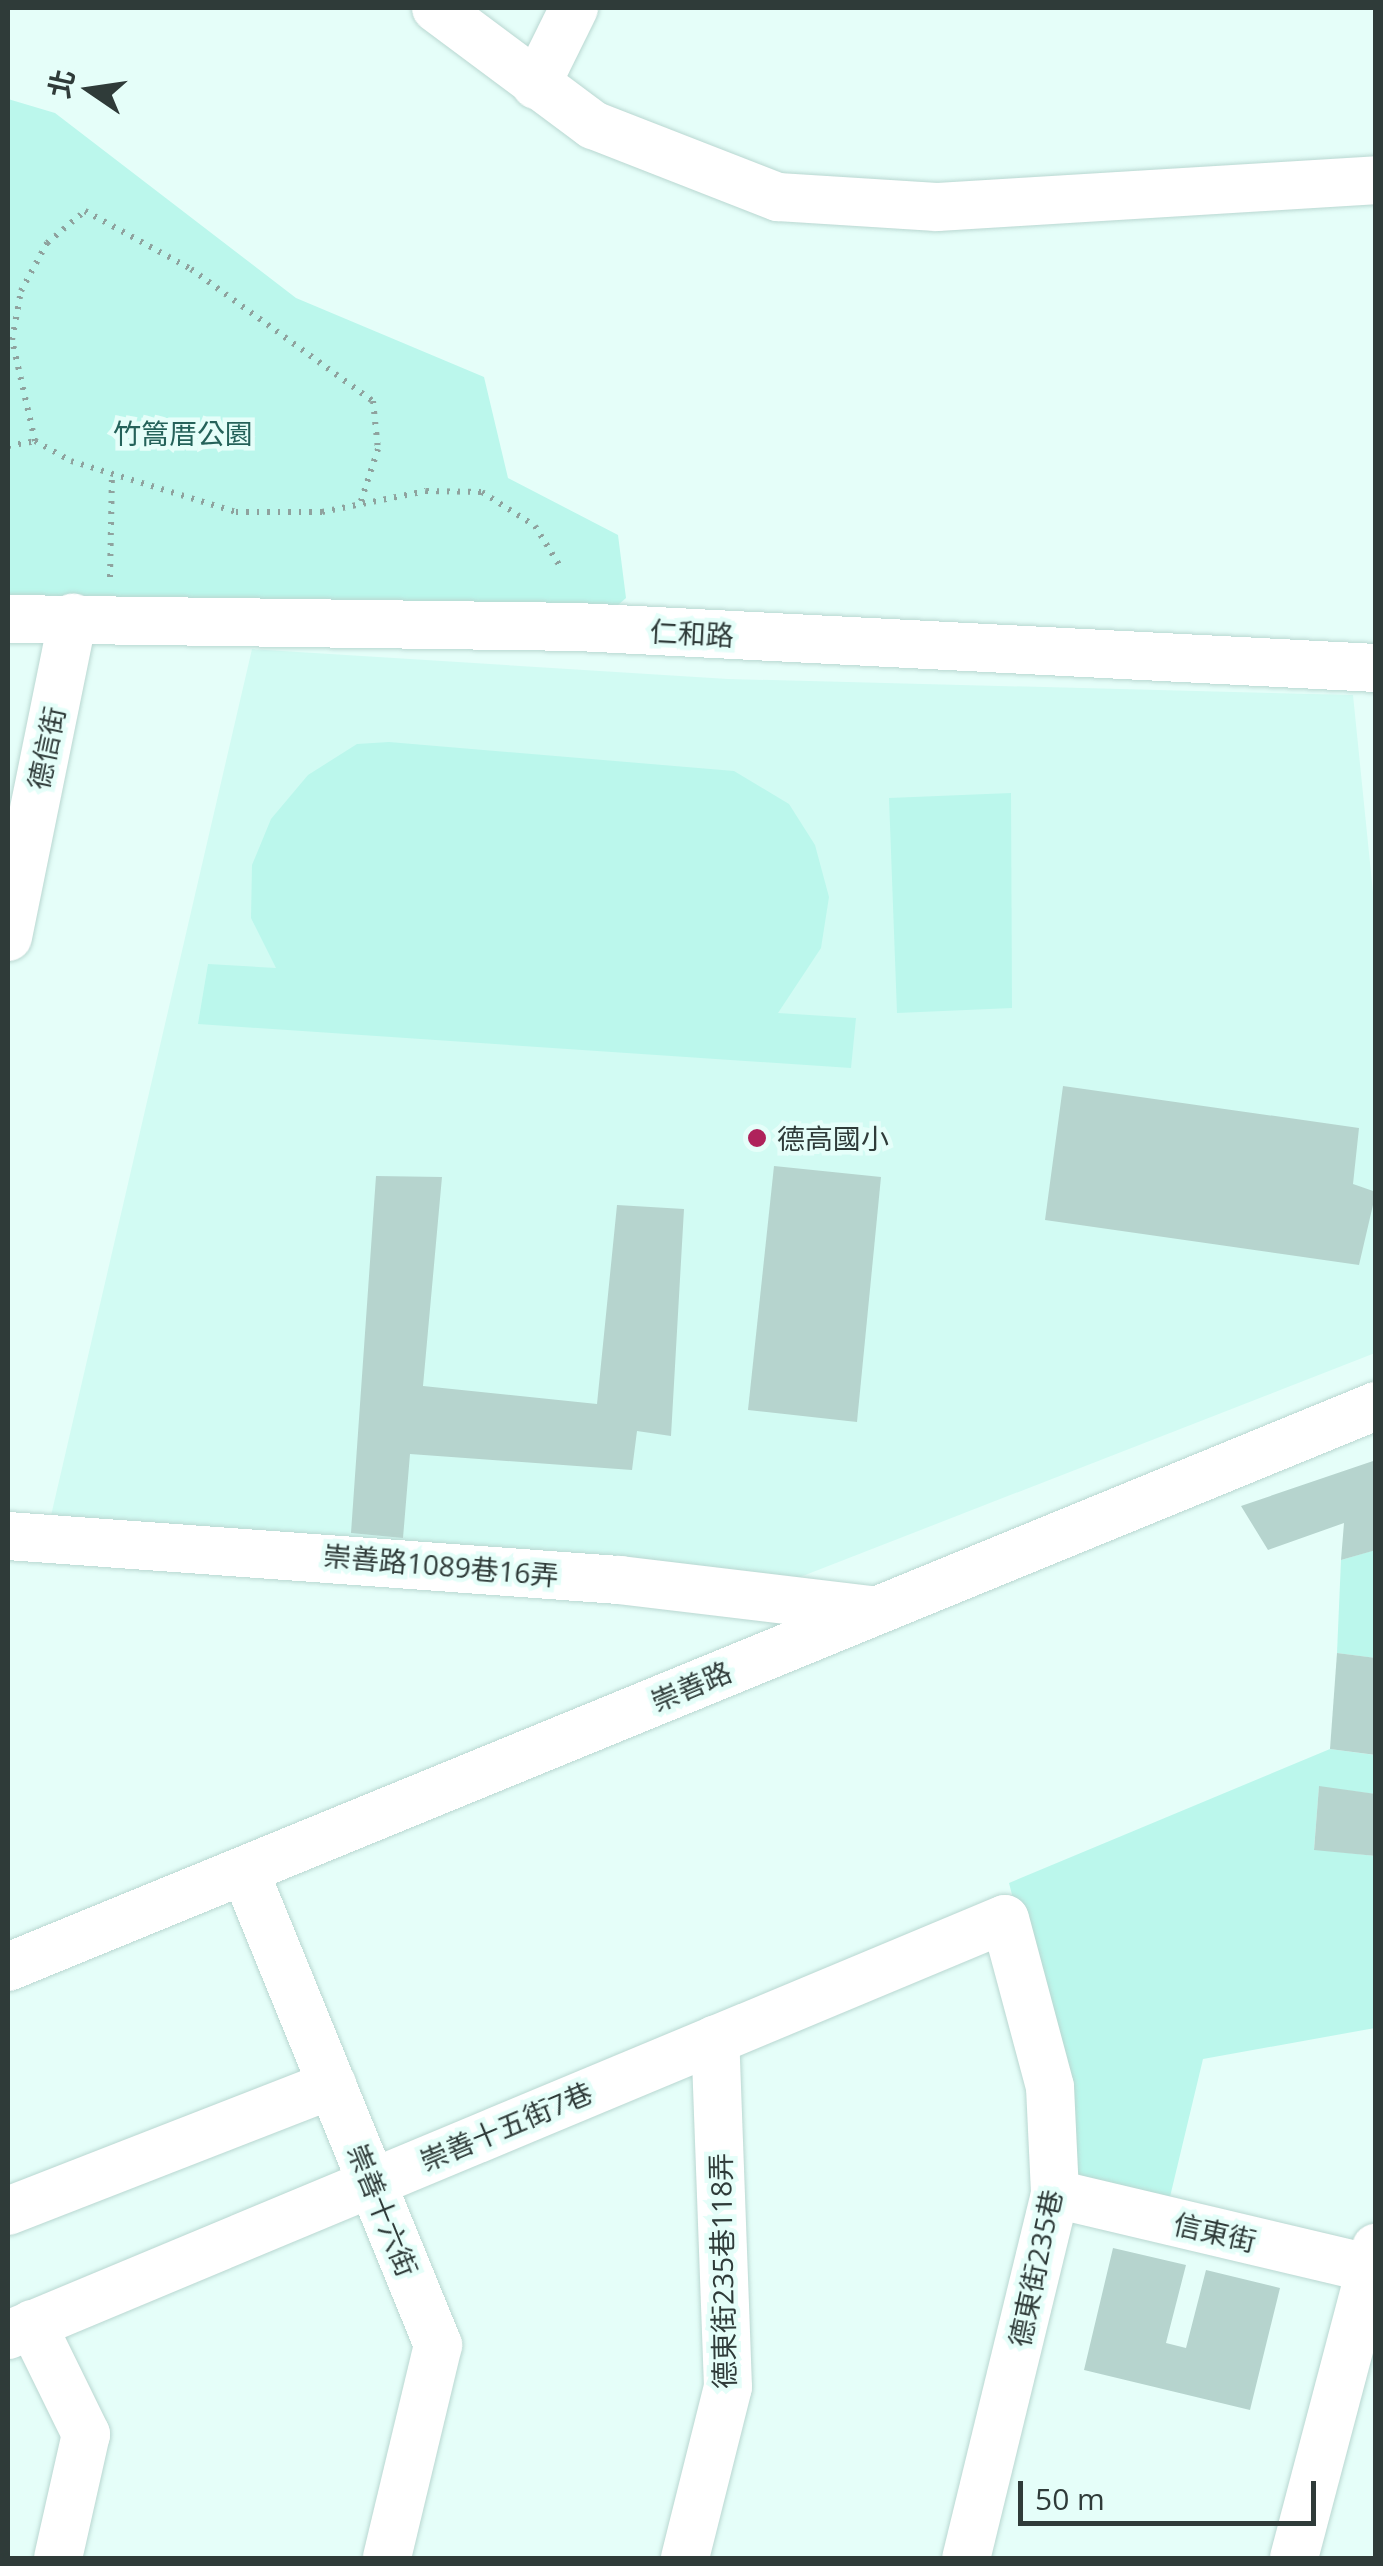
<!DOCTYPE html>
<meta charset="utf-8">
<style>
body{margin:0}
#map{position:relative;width:1383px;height:2566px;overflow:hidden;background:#e5fef9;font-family:"Open Sans","Noto Sans TC",sans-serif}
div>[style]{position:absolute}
.built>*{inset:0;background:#d2fbf3}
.green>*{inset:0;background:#bbf7ec}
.building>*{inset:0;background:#b6d4ce}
.path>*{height:6px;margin-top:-3px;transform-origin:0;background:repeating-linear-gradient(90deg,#8fa29e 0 2.5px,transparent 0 10.5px)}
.roads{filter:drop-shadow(0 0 2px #b9d7d1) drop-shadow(0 0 2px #b9d7d1)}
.minor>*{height:48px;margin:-24px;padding:0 24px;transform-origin:24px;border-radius:24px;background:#fff}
.dots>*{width:28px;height:28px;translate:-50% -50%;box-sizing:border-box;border:5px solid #e5fef9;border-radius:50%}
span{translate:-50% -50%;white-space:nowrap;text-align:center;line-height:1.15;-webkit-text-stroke:9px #e5fef9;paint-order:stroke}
.park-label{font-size:28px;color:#25625a}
.street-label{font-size:28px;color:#2f3b39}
.poi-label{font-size:28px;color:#2f3b39}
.left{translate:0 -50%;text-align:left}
.frame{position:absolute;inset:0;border:10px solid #2f3b39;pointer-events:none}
.north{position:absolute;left:40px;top:40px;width:100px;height:100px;-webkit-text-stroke:8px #e5fef9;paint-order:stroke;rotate:283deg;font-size:28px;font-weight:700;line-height:40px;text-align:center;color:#2f3b39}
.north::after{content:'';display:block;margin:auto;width:35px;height:45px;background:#2f3b39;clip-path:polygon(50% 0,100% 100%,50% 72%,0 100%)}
.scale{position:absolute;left:1018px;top:2481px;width:298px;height:45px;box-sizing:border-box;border:5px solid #2f3b39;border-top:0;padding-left:12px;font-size:30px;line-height:35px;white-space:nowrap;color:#2f3b39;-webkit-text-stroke:8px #e5fef9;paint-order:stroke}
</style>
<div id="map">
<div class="built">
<i style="clip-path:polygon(252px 649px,728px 679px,1353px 695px,1376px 922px,1375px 1353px,777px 1586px,50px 1520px)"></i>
</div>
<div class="green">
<i style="clip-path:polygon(8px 99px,55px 113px,296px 298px,484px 377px,508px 478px,618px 535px,626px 598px,602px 619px,8px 603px)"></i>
<i style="clip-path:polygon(389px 742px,734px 771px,789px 804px,815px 845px,829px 897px,821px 948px,778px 1013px,856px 1018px,851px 1068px,198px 1024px,208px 964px,276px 968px,251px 918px,252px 865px,271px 819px,308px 775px,357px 744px)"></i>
<i style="clip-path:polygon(1011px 793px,1012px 1008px,897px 1013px,889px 798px)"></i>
<i style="clip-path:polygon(1375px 1550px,1375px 1658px,1337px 1653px,1341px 1560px)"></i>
<i style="clip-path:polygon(1330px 1749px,1375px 1755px,1375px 1794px,1319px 1787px,1314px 1849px,1375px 1856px,1375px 2028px,1203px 2059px,1169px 2201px,1058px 2185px,1061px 2087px,1009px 1883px)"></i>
</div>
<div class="building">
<i style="clip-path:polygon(1063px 1086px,1359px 1128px,1353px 1184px,1376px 1192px,1359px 1265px,1045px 1220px)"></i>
<i style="clip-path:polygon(774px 1166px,881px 1177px,857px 1422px,748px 1410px)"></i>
<i style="clip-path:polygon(376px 1176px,442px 1177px,423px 1386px,597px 1404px,617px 1205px,684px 1209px,671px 1436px,637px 1431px,632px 1470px,410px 1454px,403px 1538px,351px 1533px)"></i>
<i style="clip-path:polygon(1376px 1460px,1376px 1550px,1341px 1560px,1344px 1523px,1268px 1550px,1241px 1506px)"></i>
<i style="clip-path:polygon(1337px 1653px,1376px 1658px,1376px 1755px,1330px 1749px)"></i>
<i style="clip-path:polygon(1319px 1786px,1376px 1794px,1376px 1856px,1314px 1850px)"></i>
<i style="clip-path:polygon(1113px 2248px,1186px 2265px,1166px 2343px,1186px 2348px,1206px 2270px,1280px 2288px,1250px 2410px,1084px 2370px)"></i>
</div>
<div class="path">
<i style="left:35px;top:441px;width:104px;rotate:-102.8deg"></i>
<i style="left:12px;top:340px;width:50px;rotate:-79.6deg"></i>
<i style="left:21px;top:291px;width:55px;rotate:-61.6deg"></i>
<i style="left:47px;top:243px;width:50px;rotate:-40.1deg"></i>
<i style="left:85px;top:211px;width:121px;rotate:28.7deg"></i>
<i style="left:191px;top:269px;width:225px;rotate:36deg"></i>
<i style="left:373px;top:401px;width:48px;rotate:84.1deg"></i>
<i style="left:378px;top:449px;width:55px;rotate:108.1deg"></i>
<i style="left:8px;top:446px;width:27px;rotate:-10deg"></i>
<i style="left:35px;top:441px;width:41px;rotate:29.1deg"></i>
<i style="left:71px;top:461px;width:173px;rotate:17.2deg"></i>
<i style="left:236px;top:512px;width:86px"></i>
<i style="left:322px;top:512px;width:106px;rotate:-11.4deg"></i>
<i style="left:426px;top:491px;width:56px;rotate:1deg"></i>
<i style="left:482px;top:492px;width:63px;rotate:32.7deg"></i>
<i style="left:535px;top:526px;width:49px;rotate:58.2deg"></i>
<i style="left:110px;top:577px;width:104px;rotate:-88.9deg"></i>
</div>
<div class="roads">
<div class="minor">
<i style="left:436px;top:8px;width:196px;rotate:36.7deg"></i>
<i style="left:593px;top:125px;width:199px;rotate:21.3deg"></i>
<i style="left:778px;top:197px;width:159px;rotate:3.6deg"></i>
<i style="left:937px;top:207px;width:440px;rotate:-3.5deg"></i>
<i style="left:536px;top:85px;width:86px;rotate:-63.7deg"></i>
<i style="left:8px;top:619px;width:570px;rotate:0.8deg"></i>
<i style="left:578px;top:627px;width:799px;rotate:2.94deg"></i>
<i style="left:8px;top:937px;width:326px;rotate:-78.5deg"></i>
<i style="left:8px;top:1536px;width:613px;rotate:4.12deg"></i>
<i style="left:619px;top:1580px;width:253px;rotate:6.8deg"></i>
<i style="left:245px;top:1872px;width:511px;rotate:67.8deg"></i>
<i style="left:438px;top:2345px;width:219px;rotate:103.5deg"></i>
<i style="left:8px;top:1967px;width:1479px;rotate:-22.3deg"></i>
<i style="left:1055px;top:2194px;width:330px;rotate:13.3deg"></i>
<i style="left:8px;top:2211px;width:348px;rotate:-21.3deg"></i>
<i style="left:32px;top:2324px;width:123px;rotate:63.9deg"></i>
<i style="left:86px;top:2434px;width:127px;rotate:102.7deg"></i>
<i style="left:8px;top:2335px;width:1080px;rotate:-22.65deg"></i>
<i style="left:1005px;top:1919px;width:174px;rotate:75deg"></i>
<i style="left:1050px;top:2087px;width:107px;rotate:87.3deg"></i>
<i style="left:1055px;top:2194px;width:375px;rotate:103.7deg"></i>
<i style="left:685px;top:2558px;width:176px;rotate:-75.9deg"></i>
<i style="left:728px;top:2387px;width:348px;rotate:-92.1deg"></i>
<i style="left:1294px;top:2558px;width:321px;rotate:-75.2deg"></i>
</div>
</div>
<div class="dots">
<i style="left:757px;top:1138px;background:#af225b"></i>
</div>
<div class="park-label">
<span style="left:183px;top:433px">竹篙厝公園</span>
</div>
<div class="street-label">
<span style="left:692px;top:633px;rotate:3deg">仁和路</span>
<span style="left:46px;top:748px;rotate:-78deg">德信街</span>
<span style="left:441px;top:1565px;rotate:5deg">崇善路1089巷16弄</span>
<span style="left:691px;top:1686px;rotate:-23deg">崇善路</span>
<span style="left:506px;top:2126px;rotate:-23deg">崇善十五街7巷</span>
<span style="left:383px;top:2210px;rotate:68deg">崇善十六街</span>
<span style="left:1215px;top:2232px;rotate:13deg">信東街</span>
<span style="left:1035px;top:2268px;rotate:-78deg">德東街235巷</span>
<span style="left:722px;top:2271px;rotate:-91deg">德東街235巷118弄</span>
</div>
<div class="poi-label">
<span class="left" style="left:777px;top:1138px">德高國小</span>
</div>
<div class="frame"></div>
<div class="north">北</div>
<div class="scale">50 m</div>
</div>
